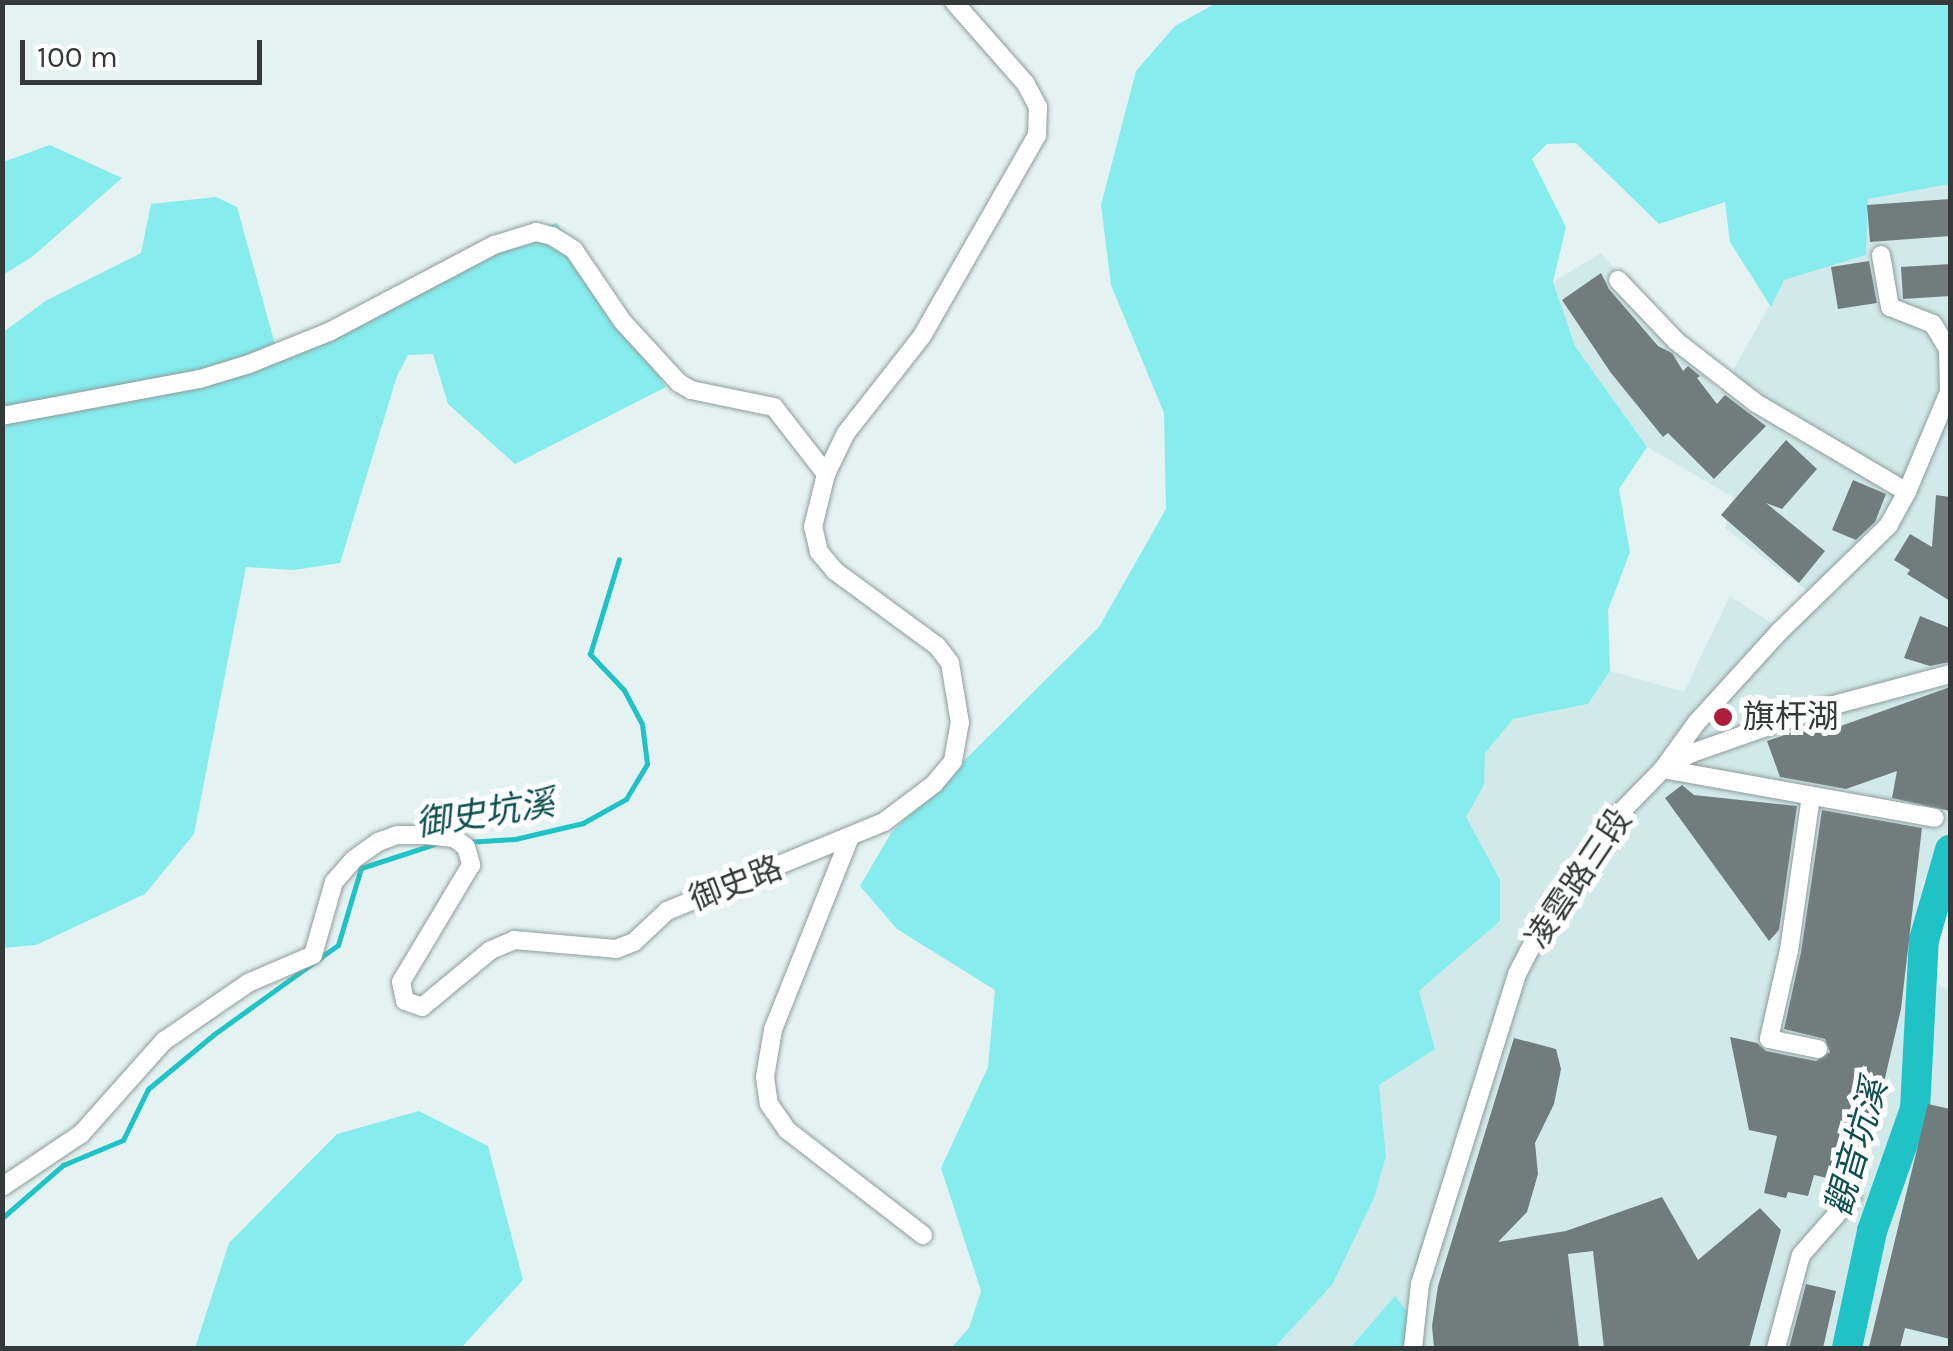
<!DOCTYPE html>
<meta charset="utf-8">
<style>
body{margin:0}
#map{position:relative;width:1953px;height:1351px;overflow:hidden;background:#e5f2f2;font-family:Karla,"Noto Sans TC",sans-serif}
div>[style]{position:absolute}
.built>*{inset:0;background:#d2e9e9}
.green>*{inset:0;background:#86eced}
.stream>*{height:5px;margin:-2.5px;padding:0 2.5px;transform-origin:2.5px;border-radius:2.5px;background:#1fc2c5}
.river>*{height:30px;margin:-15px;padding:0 15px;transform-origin:15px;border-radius:15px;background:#1fc2c5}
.building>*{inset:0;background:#717d7d}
.roads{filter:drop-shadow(0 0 2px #8e9b9b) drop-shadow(0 0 2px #8e9b9b)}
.minor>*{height:18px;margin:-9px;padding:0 9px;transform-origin:9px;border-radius:9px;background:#fff}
.dots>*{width:28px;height:28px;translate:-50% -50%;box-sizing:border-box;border:5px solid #fff;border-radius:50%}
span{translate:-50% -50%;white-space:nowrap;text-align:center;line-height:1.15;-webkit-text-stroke:10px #fff;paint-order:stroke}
.poi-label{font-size:32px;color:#343939}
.left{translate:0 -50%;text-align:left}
.street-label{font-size:32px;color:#343939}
.water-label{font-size:35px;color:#0d4e4f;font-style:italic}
.frame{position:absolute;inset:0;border:5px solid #343939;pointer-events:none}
.scale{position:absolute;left:20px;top:40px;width:242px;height:45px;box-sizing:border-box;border:5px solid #343939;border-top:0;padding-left:12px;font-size:30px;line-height:35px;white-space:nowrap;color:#343939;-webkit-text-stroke:8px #fff;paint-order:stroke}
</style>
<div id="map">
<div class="built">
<i style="clip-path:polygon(1950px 184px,1950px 833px,1922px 884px,1921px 979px,1950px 990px,1950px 1348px,1415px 1348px,1395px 1296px,1350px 1348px,1274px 1348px,1332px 1285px,1386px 1156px,1379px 1085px,1435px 1048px,1419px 991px,1500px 921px,1500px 880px,1465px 817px,1484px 785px,1484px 753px,1513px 719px,1588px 704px,1610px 671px,1684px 692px,1730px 596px,1779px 628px,1807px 591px,1725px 528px,1733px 497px,1647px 447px,1575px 346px,1553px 282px,1601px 253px,1720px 393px,1784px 280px,1866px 255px,1868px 199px)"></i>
</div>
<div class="green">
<i style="clip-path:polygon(1218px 2px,1950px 3px,1950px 184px,1868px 199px,1866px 255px,1784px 280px,1771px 307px,1730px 242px,1725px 202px,1659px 224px,1576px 143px,1547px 144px,1532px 159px,1566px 227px,1553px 282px,1575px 346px,1647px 447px,1619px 489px,1630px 552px,1608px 610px,1610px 671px,1588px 704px,1513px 719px,1485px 753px,1484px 785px,1466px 817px,1500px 880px,1500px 921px,1419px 991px,1435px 1049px,1379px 1085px,1386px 1156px,1374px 1198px,1332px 1285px,1274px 1348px,951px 1348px,969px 1328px,981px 1291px,941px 1168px,988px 1067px,995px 990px,897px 929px,860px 886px,891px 833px,1099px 627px,1166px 509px,1164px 413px,1111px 285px,1101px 205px,1136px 71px,1175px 26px)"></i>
<i style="clip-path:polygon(50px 145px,122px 178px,32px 257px,3px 275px,3px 162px)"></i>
<i style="clip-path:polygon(216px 197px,237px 207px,276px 348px,510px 238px,557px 223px,666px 387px,515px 464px,448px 404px,433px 354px,408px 355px,397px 376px,340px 563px,294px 570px,246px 567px,194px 834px,145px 894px,36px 945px,3px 948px,2px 333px,47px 300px,141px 253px,151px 204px)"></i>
<i style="clip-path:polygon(419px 1111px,488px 1146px,523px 1280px,461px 1348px,195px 1348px,229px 1243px,337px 1134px)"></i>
<i style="clip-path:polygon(1395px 1296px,1415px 1321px,1415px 1348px,1350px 1348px)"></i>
</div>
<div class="stream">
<i style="left:466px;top:842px;width:49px;rotate:-3.5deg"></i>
<i style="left:515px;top:839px;width:70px;rotate:-13.2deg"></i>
<i style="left:583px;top:823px;width:49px;rotate:-29.2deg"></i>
<i style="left:626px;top:799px;width:41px;rotate:-59deg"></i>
<i style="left:647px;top:764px;width:40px;rotate:-97.1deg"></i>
<i style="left:642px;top:724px;width:38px;rotate:-118deg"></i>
<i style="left:624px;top:690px;width:50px;rotate:-133.4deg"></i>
<i style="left:590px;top:654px;width:99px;rotate:-73deg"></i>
<i style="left:2px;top:1218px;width:81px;rotate:-41deg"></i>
<i style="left:63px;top:1165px;width:65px;rotate:-22.6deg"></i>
<i style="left:123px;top:1140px;width:57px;rotate:-63.9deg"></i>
<i style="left:148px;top:1089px;width:85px;rotate:-39.7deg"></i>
<i style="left:213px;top:1035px;width:154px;rotate:-35.8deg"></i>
<i style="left:338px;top:945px;width:80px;rotate:-73.4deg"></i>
<i style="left:361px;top:868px;width:78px;rotate:-18deg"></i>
</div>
<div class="river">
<i style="left:1847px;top:1348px;width:120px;rotate:-77.9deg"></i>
<i style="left:1872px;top:1231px;width:129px;rotate:-70.6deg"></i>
<i style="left:1915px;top:1109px;width:169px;rotate:-87deg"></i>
<i style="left:1924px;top:940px;width:94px;rotate:-73.9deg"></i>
</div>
<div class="building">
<i style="clip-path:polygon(1950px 199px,1950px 236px,1870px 242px,1867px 205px)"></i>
<i style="clip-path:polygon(1869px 261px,1877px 303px,1838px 309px,1831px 267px)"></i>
<i style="clip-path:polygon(1950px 264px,1950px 296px,1903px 299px,1901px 267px)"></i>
<i style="clip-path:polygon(1601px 273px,1609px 289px,1658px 346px,1672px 353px,1683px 371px,1688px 366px,1700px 376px,1697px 378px,1717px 404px,1725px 395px,1766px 426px,1714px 479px,1668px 433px,1663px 437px,1611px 373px,1562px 300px)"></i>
<i style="clip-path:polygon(1786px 440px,1817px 469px,1782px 509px,1766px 503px,1825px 551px,1799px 583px,1721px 515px)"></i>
<i style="clip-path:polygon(1853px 480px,1886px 494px,1875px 522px,1856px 540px,1832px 530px)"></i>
<i style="clip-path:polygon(1936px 495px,1950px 497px,1950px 601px,1907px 574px,1910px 570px,1894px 560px,1910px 534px,1932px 547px)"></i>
<i style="clip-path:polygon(1920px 616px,1950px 628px,1950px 662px,1930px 666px,1904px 658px)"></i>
<i style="clip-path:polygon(1950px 687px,1950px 811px,1892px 798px,1897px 771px,1846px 789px,1780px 777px,1767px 741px,1831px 719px,1835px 728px)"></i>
<i style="clip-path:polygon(1682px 785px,1694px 795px,1797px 806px,1779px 930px,1769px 941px,1665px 798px)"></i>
<i style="clip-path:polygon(1822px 810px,1922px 828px,1901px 1009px,1860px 1186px,1814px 1175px,1808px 1196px,1788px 1192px,1786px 1198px,1764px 1193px,1777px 1136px,1749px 1130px,1730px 1037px,1757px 1043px,1766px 1051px,1816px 1061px,1830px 1052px,1825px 1039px,1784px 1029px,1801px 952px)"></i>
<i style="clip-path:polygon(1514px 1038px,1556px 1049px,1561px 1069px,1554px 1104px,1535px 1143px,1538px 1174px,1527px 1212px,1498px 1242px,1566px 1231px,1662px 1197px,1698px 1260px,1760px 1208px,1781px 1230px,1749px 1348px,1604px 1348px,1593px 1251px,1568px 1254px,1579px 1348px,1434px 1348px,1432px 1326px,1438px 1286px)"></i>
<i style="clip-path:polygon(1928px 1104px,1950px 1109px,1950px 1339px,1905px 1328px,1900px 1348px,1876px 1348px,1869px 1347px)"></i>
<i style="clip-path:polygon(1806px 1284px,1836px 1291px,1823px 1348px,1789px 1348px)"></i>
</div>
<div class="roads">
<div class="minor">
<i style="left:1881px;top:255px;width:53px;rotate:80.2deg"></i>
<i style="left:1890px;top:307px;width:46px;rotate:21.6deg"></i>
<i style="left:1933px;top:324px;width:29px;rotate:59deg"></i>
<i style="left:1948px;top:349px;width:43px;rotate:88.7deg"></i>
<i style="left:1949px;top:392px;width:108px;rotate:112.8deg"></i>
<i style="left:1907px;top:492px;width:38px;rotate:119deg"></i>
<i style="left:1889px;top:525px;width:153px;rotate:135.8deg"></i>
<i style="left:1779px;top:632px;width:122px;rotate:132.3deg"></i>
<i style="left:1697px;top:722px;width:58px;rotate:125.9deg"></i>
<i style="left:1663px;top:769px;width:276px;rotate:10.2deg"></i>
<i style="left:1618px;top:280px;width:84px;rotate:46.4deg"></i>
<i style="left:1676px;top:341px;width:101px;rotate:37.8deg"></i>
<i style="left:1756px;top:403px;width:175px;rotate:30.5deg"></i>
<i style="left:2px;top:416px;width:201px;rotate:-10.6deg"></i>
<i style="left:200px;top:379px;width:51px;rotate:-17deg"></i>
<i style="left:249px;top:364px;width:86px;rotate:-21.8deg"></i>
<i style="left:329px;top:332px;width:187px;rotate:-27.8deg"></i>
<i style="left:494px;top:245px;width:44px;rotate:-17.2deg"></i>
<i style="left:536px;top:232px;width:16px;rotate:14deg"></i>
<i style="left:552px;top:236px;width:26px;rotate:32deg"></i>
<i style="left:574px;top:250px;width:87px;rotate:55.8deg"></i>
<i style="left:623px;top:322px;width:83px;rotate:47.4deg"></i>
<i style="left:679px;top:383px;width:14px;rotate:30deg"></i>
<i style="left:691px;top:390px;width:85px;rotate:11.6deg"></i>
<i style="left:774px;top:407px;width:85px;rotate:52.2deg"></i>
<i style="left:1811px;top:796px;width:156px;rotate:98.1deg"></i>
<i style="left:1789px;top:950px;width:91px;rotate:102.7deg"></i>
<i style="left:1769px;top:1039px;width:50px;rotate:11.5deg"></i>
<i style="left:850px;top:837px;width:208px;rotate:111.8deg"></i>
<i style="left:773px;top:1030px;width:48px;rotate:99.7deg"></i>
<i style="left:765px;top:1077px;width:27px;rotate:82deg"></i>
<i style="left:769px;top:1104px;width:32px;rotate:55deg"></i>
<i style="left:787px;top:1130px;width:172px;rotate:37.7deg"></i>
<i style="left:2px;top:1187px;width:95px;rotate:-33.9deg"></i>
<i style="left:81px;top:1134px;width:125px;rotate:-48.3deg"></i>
<i style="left:164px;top:1041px;width:102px;rotate:-34.6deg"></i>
<i style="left:248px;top:983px;width:71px;rotate:-23.3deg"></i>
<i style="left:313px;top:955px;width:76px;rotate:-74deg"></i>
<i style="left:334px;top:882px;width:30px;rotate:-49deg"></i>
<i style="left:354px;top:859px;width:29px;rotate:-35deg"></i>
<i style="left:378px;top:842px;width:20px;rotate:-20deg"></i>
<i style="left:397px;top:835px;width:28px"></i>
<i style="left:425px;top:835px;width:29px;rotate:6deg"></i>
<i style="left:454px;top:838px;width:15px;rotate:37deg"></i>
<i style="left:466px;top:847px;width:19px;rotate:74deg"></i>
<i style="left:471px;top:865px;width:136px;rotate:120.9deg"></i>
<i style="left:401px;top:982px;width:19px;rotate:78deg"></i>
<i style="left:405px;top:1001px;width:18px;rotate:19deg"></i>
<i style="left:422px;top:1007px;width:89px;rotate:-39.6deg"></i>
<i style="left:491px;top:950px;width:25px;rotate:-23deg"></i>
<i style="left:514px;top:940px;width:102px;rotate:5deg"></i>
<i style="left:616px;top:949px;width:19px;rotate:-21deg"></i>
<i style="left:634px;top:942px;width:45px;rotate:-43.2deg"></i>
<i style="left:667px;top:911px;width:235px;rotate:-22.3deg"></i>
<i style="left:884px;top:822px;width:63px;rotate:-37.2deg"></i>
<i style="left:934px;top:784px;width:30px;rotate:-50deg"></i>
<i style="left:953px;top:761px;width:39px;rotate:-80deg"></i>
<i style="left:960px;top:723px;width:61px;rotate:-99.5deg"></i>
<i style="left:950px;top:663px;width:21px;rotate:-127deg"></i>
<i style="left:937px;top:646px;width:127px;rotate:-143.7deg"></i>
<i style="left:835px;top:571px;width:25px;rotate:-130deg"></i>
<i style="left:819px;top:552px;width:26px;rotate:-103deg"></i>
<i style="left:813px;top:527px;width:55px;rotate:-76.2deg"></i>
<i style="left:826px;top:474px;width:46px;rotate:-64deg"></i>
<i style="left:846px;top:433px;width:123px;rotate:-51.9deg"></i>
<i style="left:922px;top:336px;width:232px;rotate:-60.2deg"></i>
<i style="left:1037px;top:135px;width:28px;rotate:-88deg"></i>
<i style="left:1038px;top:107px;width:26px;rotate:-118deg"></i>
<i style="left:1026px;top:84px;width:109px;rotate:-131.3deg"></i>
<i style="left:1413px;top:1348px;width:64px;rotate:-83.8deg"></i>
<i style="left:1420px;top:1284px;width:325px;rotate:-72.6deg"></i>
<i style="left:1517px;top:974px;width:63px;rotate:-62.6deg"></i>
<i style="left:1546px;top:918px;width:126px;rotate:-55deg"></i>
<i style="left:1618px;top:815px;width:64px;rotate:-45.6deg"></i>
<i style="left:1663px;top:769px;width:33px;rotate:-29deg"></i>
<i style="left:1692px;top:753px;width:130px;rotate:-19.3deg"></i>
<i style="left:1815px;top:710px;width:140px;rotate:-14.9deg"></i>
<i style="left:1776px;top:1348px;width:96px;rotate:-75deg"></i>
<i style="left:1801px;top:1255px;width:77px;rotate:-48.7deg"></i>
</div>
</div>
<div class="dots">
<i style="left:1723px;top:717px;background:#af1b3b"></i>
</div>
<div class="poi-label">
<span class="left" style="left:1743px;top:717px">旗杆湖</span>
</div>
<div class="street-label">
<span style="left:1579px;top:879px;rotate:-56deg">凌雲路三段</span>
<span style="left:736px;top:884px;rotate:-21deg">御史路</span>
</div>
<div class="water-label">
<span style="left:485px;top:814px;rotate:-9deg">御史坑溪</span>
<span style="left:1857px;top:1148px;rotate:-74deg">觀音坑溪</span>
</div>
<div class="frame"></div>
<div class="scale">100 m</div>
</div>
